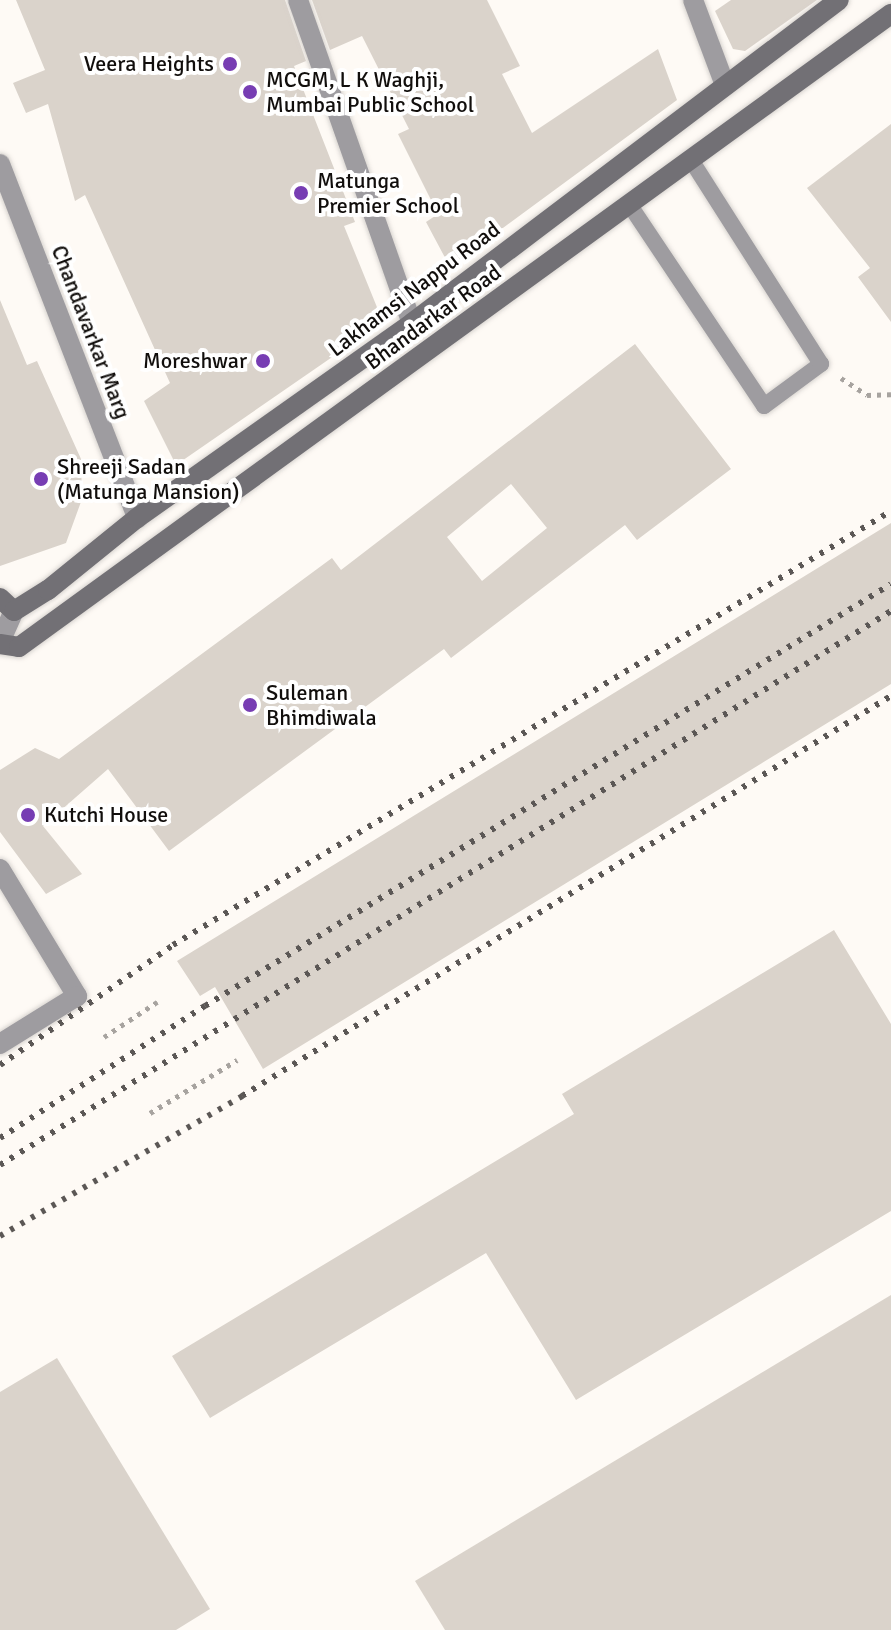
<!DOCTYPE html>
<style>
body{margin:0}
#map{position:relative;width:891px;height:1630px;overflow:hidden;background:#fefaf5;font-family:Signika,sans-serif}
div>[style]{position:absolute}
.building>*{inset:0;background:#dad3cb}
.path>*{height:5px;margin-top:-2.5px;transform-origin:0;background:repeating-linear-gradient(90deg,#a7a39f 0 4px,transparent 0 10px)}
.roads{filter:drop-shadow(0 0 2px #d8d4d0) drop-shadow(0 0 2px #d8d4d0)}
.lane>*{height:16px;margin:-8px;padding:0 8px;transform-origin:8px;border-radius:8px;background:#9e9ca0}
.street>*{height:20px;margin:-10px;padding:0 10px;transform-origin:10px;border-radius:10px;background:#9e9ca0}
.secondary>*{height:20px;margin:-10px;padding:0 10px;transform-origin:10px;border-radius:10px;background:#727075}
.rail>*{height:6px;margin-top:-3px;transform-origin:0;background:repeating-linear-gradient(90deg,#5b5755 0 4px,transparent 0 12px)}
.dots>*{width:22px;height:22px;translate:-50% -50%;box-sizing:border-box;border:4px solid #fff;border-radius:50%}
span{translate:-50% -50%;white-space:nowrap;text-align:center;line-height:1.15;-webkit-text-stroke:8px #fff;paint-order:stroke}
.poi-label{font-size:22px;color:#110e0c}
.right{translate:-100% -50%;text-align:right}
.left{translate:0 -50%;text-align:left}
.street-label{font-size:22px;color:#110e0c}
</style>
<div id="map">
<div class="building">
<i style="clip-path:polygon(16px 0,285px 0,306px 61px,294px 66px,355px 222px,344px 226px,383px 322px,176px 465px,144px 401px,170px 383px,85px 195px,75px 201px,48px 104px,26px 113px,13px 83px,45px 70px)"></i>
<i style="clip-path:polygon(312px 0,487px 0,520px 66px,502px 74px,532px 133px,658px 49px,677px 100px,450px 267px,426px 222px,438px 214px,398px 134px,409px 129px,362px 36px,330px 50px)"></i>
<i style="clip-path:polygon(731px 0,817px 0,745px 51px,733px 49px,715px 11px)"></i>
<i style="clip-path:polygon(891px 124px,891px 322px,858px 277px,870px 268px,807px 188px)"></i>
<i style="clip-path:polygon(0 300px,27px 365px,37px 361px,81px 459px,82px 499px,66px 543px,0 566px)"></i>
<i style="clip-path:polygon(evenodd,635px 344px,731px 469px,637px 540px,625px 525px,451px 658px,444px 649px,169px 851px,108px 769px,43px 826px,82px 874px,46px 894px,0 832px,0 770px,35px 748px,59px 759px,332px 558px,341px 570px,635px 344px,511px 484px,547px 528px,482px 581px,447px 537px,511px 484px)"></i>
<i style="clip-path:polygon(891px 523px,891px 684px,263px 1069px,215px 987px,200px 996px,177px 961px)"></i>
<i style="clip-path:polygon(834px 930px,891px 1024px,891px 1211px,576px 1400px,486px 1253px,210px 1418px,172px 1356px,574px 1114px,562px 1094px)"></i>
<i style="clip-path:polygon(891px 1295px,891px 1630px,445px 1630px,415px 1581px)"></i>
<i style="clip-path:polygon(57px 1358px,210px 1609px,176px 1630px,0 1630px,0 1392px)"></i>
</div>
<div class="path">
<i style="left:841px;top:378px;width:31px;rotate:33deg"></i>
<i style="left:867px;top:395px;width:24px;rotate:-2deg"></i>
<i style="left:104px;top:1037px;width:64px;rotate:-33.4deg"></i>
<i style="left:150px;top:1113px;width:102px;rotate:-31.3deg"></i>
</div>
<div class="roads">
<div class="lane">
<i style="left:629px;top:204px;width:243px;rotate:56.2deg"></i>
<i style="left:764px;top:406px;width:71px;rotate:-36.4deg"></i>
<i style="left:821px;top:364px;width:242px;rotate:-122.5deg"></i>
</div>
<div class="street">
<i style="left:298px;top:0;width:343px;rotate:70.6deg"></i>
<i style="left:693px;top:0;width:91px;rotate:69.4deg"></i>
<i style="left:0;top:164px;width:380px;rotate:68.8deg"></i>
<i style="left:0;top:642px;width:34px;rotate:-66deg"></i>
<i style="left:0;top:869px;width:149px;rotate:58.8deg"></i>
<i style="left:77px;top:996px;width:91px;rotate:148.1deg"></i>
</div>
<div class="secondary">
<i style="left:0;top:598px;width:19px;rotate:43deg"></i>
<i style="left:14px;top:611px;width:40px;rotate:-32deg"></i>
<i style="left:48px;top:590px;width:114px;rotate:-39deg"></i>
<i style="left:137px;top:518px;width:337px;rotate:-35.3deg"></i>
<i style="left:412px;top:323px;width:535px;rotate:-37.11deg"></i>
<i style="left:0;top:644px;width:19px;rotate:9deg"></i>
<i style="left:19px;top:647px;width:1078px;rotate:-35.98deg"></i>
</div>
</div>
<div class="rail">
<i style="left:0;top:1065px;width:211px;rotate:-34.7deg"></i>
<i style="left:173px;top:945px;width:839px;rotate:-31.15deg"></i>
<i style="left:0;top:1138px;width:244px;rotate:-32.8deg"></i>
<i style="left:205px;top:1006px;width:805px;rotate:-31.6deg"></i>
<i style="left:0;top:1165px;width:1049px;rotate:-31.87deg"></i>
<i style="left:0;top:1236px;width:280px;rotate:-30deg"></i>
<i style="left:242px;top:1096px;width:762px;rotate:-31.65deg"></i>
</div>
<div class="dots">
<i style="left:230px;top:64px;background:#773db3"></i>
<i style="left:250px;top:92px;background:#773db3"></i>
<i style="left:301px;top:193px;background:#773db3"></i>
<i style="left:263px;top:361px;background:#773db3"></i>
<i style="left:41px;top:479px;background:#773db3"></i>
<i style="left:250px;top:705px;background:#773db3"></i>
<i style="left:28px;top:815px;background:#773db3"></i>
</div>
<div class="poi-label">
<span class="right" style="left:214px;top:64px">Veera Heights</span>
<span class="left" style="left:266px;top:92px">MCGM, L K Waghji,<br>Mumbai Public School</span>
<span class="left" style="left:317px;top:193px">Matunga<br>Premier School</span>
<span class="right" style="left:247px;top:361px">Moreshwar</span>
<span class="left" style="left:57px;top:479px">Shreeji Sadan<br>(Matunga Mansion)</span>
<span class="left" style="left:266px;top:705px">Suleman<br>Bhimdiwala</span>
<span class="left" style="left:44px;top:815px">Kutchi House</span>
</div>
<div class="street-label">
<span style="left:414px;top:289px;rotate:-37deg">Lakhamsi Nappu Road</span>
<span style="left:433px;top:317px;rotate:-36deg">Bhandarkar Road</span>
<span style="left:91px;top:332px;rotate:69deg">Chandavarkar Marg</span>
</div>
</div>
